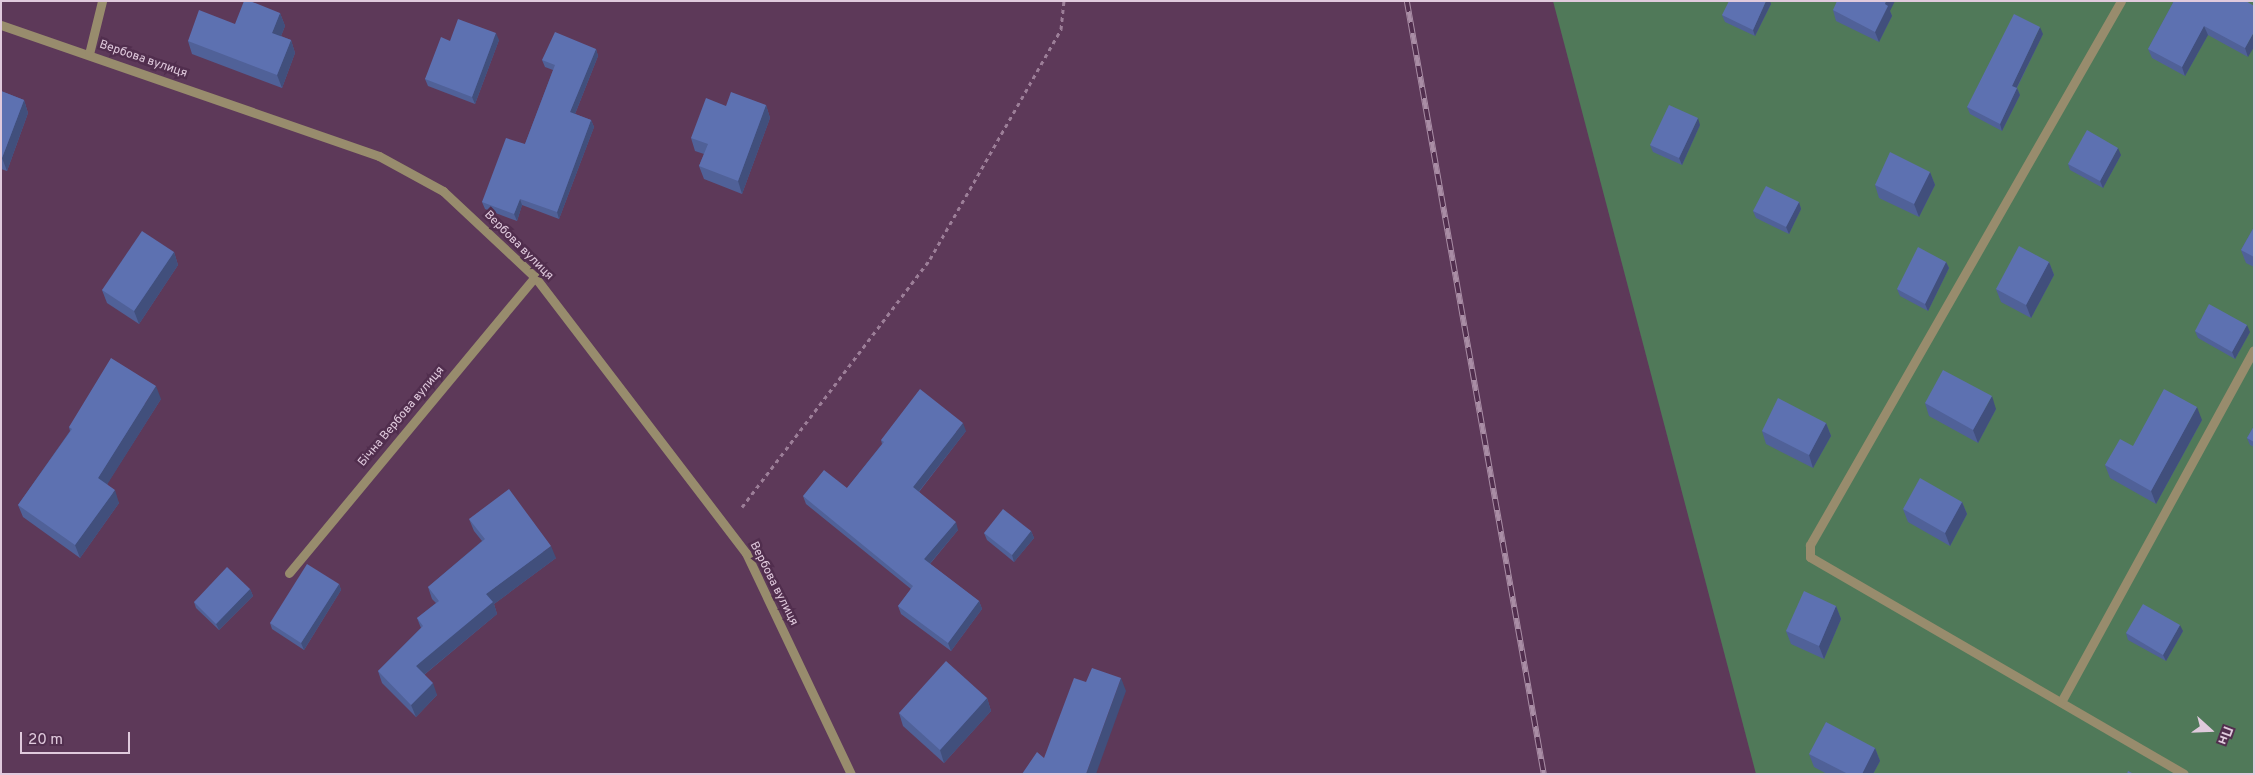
<!DOCTYPE html>
<meta charset="utf-8">
<style>
body{margin:0}
#map{position:relative;width:2255px;height:775px;overflow:hidden;background:#5d3959;font-family:Overpass,sans-serif}
div>[style]{position:absolute}
.green>*{inset:0;background:#507959}
.path>*{height:3px;margin-top:-1.5px;transform-origin:0;background:repeating-linear-gradient(90deg,#9c7e98 0 4px,transparent 0 8px)}
.minor>*{height:9px;margin:-4.5px;padding:0 4.5px;transform-origin:4.5px;border-radius:4.5px;background:#988c6d}
.rail>*{height:5.5px;margin-top:-2.75px;transform-origin:0;background:repeating-linear-gradient(90deg,#512e4e 0 11px,#a98da5 0 22px);box-sizing:border-box;border-block:1px solid #a98da5}
.wall>*{inset:0;background:#506198}
.shaded-wall>*{inset:0;background:#414f7c}
.building>*{inset:0;background:#5d71b1}
span{translate:-50% -50%;white-space:nowrap;text-align:center;line-height:1.15;-webkit-text-stroke:5px #512e4e;paint-order:stroke}
.street-label{font-size:12px;color:#e0cadd}
.frame{position:absolute;inset:0;border:2px solid #e0cadd;pointer-events:none}
.north{position:absolute;left:2185px;top:705px;width:50px;height:50px;-webkit-text-stroke:4px #512e4e;paint-order:stroke;rotate:110deg;font-size:14px;font-weight:700;line-height:20px;text-align:center;color:#e0cadd}
.north::after{content:'';display:block;margin:auto;width:18px;height:22px;background:#e0cadd;clip-path:polygon(50% 0,100% 100%,50% 72%,0 100%)}
.scale{position:absolute;left:20px;top:732px;width:110px;height:22px;box-sizing:border-box;border:2px solid #e0cadd;border-top:0;padding-left:6px;font-size:15px;line-height:18px;white-space:nowrap;color:#e0cadd;-webkit-text-stroke:4px #512e4e;paint-order:stroke}
</style>
<div id="map">
<div class="green">
<i style="clip-path:polygon(1553px 1px,2254px 1px,2254px 774px,1756px 774px)"></i>
</div>
<div class="path">
<i style="left:742px;top:507px;width:311px;rotate:-52.8deg"></i>
<i style="left:930px;top:259px;width:265px;rotate:-60.3deg"></i>
<i style="left:1061px;top:29px;width:28px;rotate:-84deg"></i>
</div>
<div class="minor">
<i style="left:2121px;top:1px;width:627px;rotate:119.76deg"></i>
<i style="left:1810px;top:545px;width:12px;rotate:90deg"></i>
<i style="left:1810px;top:557px;width:432px;rotate:30.1deg"></i>
<i style="left:1px;top:25px;width:400px;rotate:19.1deg"></i>
<i style="left:379px;top:156px;width:73px;rotate:28.7deg"></i>
<i style="left:443px;top:191px;width:126px;rotate:43.1deg"></i>
<i style="left:535px;top:277px;width:347px;rotate:52.6deg"></i>
<i style="left:746px;top:553px;width:245px;rotate:64.6deg"></i>
<i style="left:89px;top:54px;width:55px;rotate:-76.2deg"></i>
<i style="left:289px;top:573px;width:385px;rotate:-50.3deg"></i>
<i style="left:2061px;top:702px;width:401px;rotate:-61.3deg"></i>
</div>
<div class="rail">
<i style="left:1407px;top:1px;width:785px;rotate:79.95deg"></i>
</div>
<div class="wall">
<i style="clip-path:polygon(2172px 1px,2246px 1px,2248px 57px,2208px 35px,2185px 76px,2152px 58px,2148px 49px,2173px 3px)"></i>
<i style="clip-path:polygon(1771px 4px,1755px 36px,1725px 22px,1722px 15px)"></i>
<i style="clip-path:polygon(1833px 10px,1890px 11px,1892px 16px,1879px 42px,1836px 21px)"></i>
<i style="clip-path:polygon(280px 13px,285px 26px,281px 36px,291px 40px,295px 53px,282px 88px,192px 54px,188px 41px,235px 24px)"></i>
<i style="clip-path:polygon(2043px 34px,2017px 88px,2020px 95px,2002px 131px,1970px 114px,1967px 107px)"></i>
<i style="clip-path:polygon(499px 40px,475px 104px,428px 86px,425px 79px,450px 41px)"></i>
<i style="clip-path:polygon(596px 49px,598px 56px,575px 114px,591px 120px,594px 127px,559px 219px,522px 205px,517px 221px,485px 209px,482px 202px,525px 144px,553px 70px,545px 67px,542px 60px)"></i>
<i style="clip-path:polygon(1px 91px,24px 100px,28px 113px,7px 171px,1px 169px)"></i>
<i style="clip-path:polygon(766px 105px,770px 118px,742px 194px,704px 179px,699px 166px,704px 154px,695px 151px,691px 138px)"></i>
<i style="clip-path:polygon(1700px 125px,1682px 165px,1653px 152px,1650px 145px)"></i>
<i style="clip-path:polygon(2121px 155px,2103px 188px,2070px 170px,2068px 164px)"></i>
<i style="clip-path:polygon(1930px 172px,1935px 185px,1919px 217px,1879px 198px,1875px 185px)"></i>
<i style="clip-path:polygon(1799px 202px,1801px 209px,1789px 234px,1756px 218px,1753px 211px)"></i>
<i style="clip-path:polygon(2254px 227px,2254px 267px,2246px 263px,2241px 250px)"></i>
<i style="clip-path:polygon(174px 252px,178px 265px,139px 324px,107px 303px,102px 290px)"></i>
<i style="clip-path:polygon(1946px 262px,1949px 268px,1928px 311px,1900px 296px,1897px 289px)"></i>
<i style="clip-path:polygon(2049px 262px,2054px 275px,2031px 318px,2001px 302px,1996px 289px)"></i>
<i style="clip-path:polygon(2195px 331px,2250px 332px,2235px 359px,2198px 338px)"></i>
<i style="clip-path:polygon(161px 399px,107px 484px,119px 503px,80px 558px,23px 517px,18px 505px,70px 431px,69px 427px)"></i>
<i style="clip-path:polygon(1925px 403px,1996px 409px,1978px 443px,1929px 416px)"></i>
<i style="clip-path:polygon(2202px 420px,2156px 504px,2110px 478px,2105px 465px,2133px 446px)"></i>
<i style="clip-path:polygon(1826px 423px,1831px 436px,1813px 468px,1766px 444px,1762px 431px)"></i>
<i style="clip-path:polygon(2254px 426px,2254px 447px,2250px 445px,2247px 438px)"></i>
<i style="clip-path:polygon(966px 431px,919px 492px,958px 530px,930px 564px,979px 601px,982px 609px,951px 651px,901px 614px,898px 606px,911px 589px,806px 504px,803px 496px,847px 488px,882px 444px,881px 440px)"></i>
<i style="clip-path:polygon(1962px 502px,1967px 514px,1950px 546px,1908px 522px,1903px 509px)"></i>
<i style="clip-path:polygon(469px 519px,556px 558px,494px 604px,497px 614px,424px 675px,437px 695px,416px 717px,382px 683px,378px 671px,421px 628px,417px 618px,436px 603px,432px 599px,428px 587px,482px 541px,474px 531px)"></i>
<i style="clip-path:polygon(1031px 531px,1034px 538px,1014px 562px,987px 540px,984px 533px)"></i>
<i style="clip-path:polygon(339px 584px,341px 590px,304px 650px,272px 629px,270px 623px)"></i>
<i style="clip-path:polygon(250px 589px,253px 596px,219px 630px,196px 608px,194px 602px)"></i>
<i style="clip-path:polygon(1836px 606px,1841px 619px,1824px 659px,1791px 644px,1786px 631px)"></i>
<i style="clip-path:polygon(2183px 631px,2166px 661px,2128px 640px,2126px 633px)"></i>
<i style="clip-path:polygon(987px 698px,991px 711px,944px 763px,903px 726px,899px 713px)"></i>
<i style="clip-path:polygon(1875px 748px,1880px 761px,1873px 774px,1827px 774px,1814px 767px,1809px 754px)"></i>
</div>
<div class="shaded-wall">
<i style="clip-path:polygon(1766px 1px,1770px 1px,1771px 4px,1755px 36px,1753px 30px)"></i>
<i style="clip-path:polygon(1886px 1px,1895px 1px,1890px 11px,1892px 16px,1879px 42px,1875px 32px)"></i>
<i style="clip-path:polygon(280px 13px,285px 26px,277px 46px,272px 33px)"></i>
<i style="clip-path:polygon(2204px 26px,2208px 35px,2185px 76px,2182px 67px)"></i>
<i style="clip-path:polygon(2040px 27px,2043px 34px,2014px 93px,2012px 86px)"></i>
<i style="clip-path:polygon(2254px 32px,2254px 47px,2248px 57px,2245px 48px)"></i>
<i style="clip-path:polygon(496px 33px,499px 40px,475px 104px,472px 97px)"></i>
<i style="clip-path:polygon(291px 40px,295px 53px,282px 88px,277px 75px)"></i>
<i style="clip-path:polygon(596px 49px,598px 56px,573px 119px,570px 112px)"></i>
<i style="clip-path:polygon(2017px 88px,2020px 95px,2002px 131px,2000px 124px)"></i>
<i style="clip-path:polygon(24px 100px,28px 113px,7px 171px,2px 158px)"></i>
<i style="clip-path:polygon(766px 105px,770px 118px,742px 194px,738px 181px)"></i>
<i style="clip-path:polygon(1698px 118px,1700px 125px,1682px 165px,1679px 158px)"></i>
<i style="clip-path:polygon(591px 120px,594px 127px,559px 219px,557px 212px)"></i>
<i style="clip-path:polygon(2118px 148px,2121px 155px,2103px 188px,2100px 181px)"></i>
<i style="clip-path:polygon(1930px 172px,1935px 185px,1919px 217px,1914px 204px)"></i>
<i style="clip-path:polygon(520px 199px,522px 205px,517px 221px,514px 214px)"></i>
<i style="clip-path:polygon(1799px 202px,1801px 209px,1789px 234px,1786px 227px)"></i>
<i style="clip-path:polygon(174px 252px,178px 265px,139px 324px,134px 311px)"></i>
<i style="clip-path:polygon(1946px 262px,1949px 268px,1928px 311px,1925px 304px)"></i>
<i style="clip-path:polygon(2049px 262px,2054px 275px,2031px 318px,2026px 305px)"></i>
<i style="clip-path:polygon(2247px 325px,2250px 332px,2235px 359px,2232px 352px)"></i>
<i style="clip-path:polygon(156px 386px,161px 399px,103px 491px,98px 478px)"></i>
<i style="clip-path:polygon(1992px 396px,1996px 409px,1978px 443px,1973px 430px)"></i>
<i style="clip-path:polygon(2197px 407px,2202px 420px,2156px 504px,2151px 491px)"></i>
<i style="clip-path:polygon(963px 423px,966px 431px,916px 495px,913px 487px)"></i>
<i style="clip-path:polygon(1826px 423px,1831px 436px,1813px 468px,1809px 455px)"></i>
<i style="clip-path:polygon(115px 490px,119px 503px,80px 558px,75px 545px)"></i>
<i style="clip-path:polygon(1962px 502px,1967px 514px,1950px 546px,1945px 533px)"></i>
<i style="clip-path:polygon(956px 522px,958px 530px,927px 567px,924px 559px)"></i>
<i style="clip-path:polygon(1031px 531px,1034px 538px,1014px 562px,1012px 555px)"></i>
<i style="clip-path:polygon(551px 546px,556px 558px,494px 604px,497px 614px,420px 678px,416px 666px,486px 594px)"></i>
<i style="clip-path:polygon(339px 584px,341px 590px,304px 650px,301px 643px)"></i>
<i style="clip-path:polygon(250px 589px,253px 596px,219px 630px,216px 624px)"></i>
<i style="clip-path:polygon(979px 601px,982px 609px,951px 651px,948px 643px)"></i>
<i style="clip-path:polygon(1836px 606px,1841px 619px,1824px 659px,1819px 646px)"></i>
<i style="clip-path:polygon(2180px 625px,2183px 631px,2166px 661px,2163px 655px)"></i>
<i style="clip-path:polygon(1121px 678px,1126px 691px,1096px 774px,1086px 774px)"></i>
<i style="clip-path:polygon(433px 683px,437px 695px,416px 717px,411px 705px)"></i>
<i style="clip-path:polygon(987px 698px,991px 711px,944px 763px,940px 750px)"></i>
<i style="clip-path:polygon(1875px 748px,1880px 761px,1873px 774px,1862px 774px)"></i>
</div>
<div class="building">
<i style="clip-path:polygon(244px 1px,250px 1px,280px 13px,272px 33px,291px 40px,277px 75px,188px 41px,199px 10px,235px 24px)"></i>
<i style="clip-path:polygon(1729px 1px,1766px 1px,1753px 30px,1722px 15px)"></i>
<i style="clip-path:polygon(1837px 1px,1886px 1px,1885px 4px,1888px 6px,1875px 32px,1833px 10px)"></i>
<i style="clip-path:polygon(2174px 1px,2246px 1px,2254px 6px,2254px 32px,2245px 48px,2204px 26px,2182px 67px,2148px 49px)"></i>
<i style="clip-path:polygon(2014px 14px,2040px 27px,2012px 86px,2017px 88px,2000px 124px,1967px 107px)"></i>
<i style="clip-path:polygon(458px 19px,496px 33px,472px 97px,425px 79px,441px 37px,450px 41px)"></i>
<i style="clip-path:polygon(555px 32px,596px 49px,570px 112px,591px 120px,557px 212px,520px 199px,514px 214px,482px 202px,506px 138px,525px 144px,555px 65px,542px 60px)"></i>
<i style="clip-path:polygon(1px 91px,24px 100px,2px 158px,1px 157px)"></i>
<i style="clip-path:polygon(731px 92px,766px 105px,738px 181px,699px 166px,708px 144px,691px 138px,706px 98px,726px 106px)"></i>
<i style="clip-path:polygon(1669px 105px,1698px 118px,1679px 158px,1650px 145px)"></i>
<i style="clip-path:polygon(2087px 130px,2118px 148px,2100px 181px,2068px 164px)"></i>
<i style="clip-path:polygon(1890px 152px,1930px 172px,1914px 204px,1875px 185px)"></i>
<i style="clip-path:polygon(1766px 186px,1799px 202px,1786px 227px,1753px 211px)"></i>
<i style="clip-path:polygon(2254px 227px,2254px 257px,2241px 250px)"></i>
<i style="clip-path:polygon(142px 231px,174px 252px,134px 311px,102px 290px)"></i>
<i style="clip-path:polygon(2019px 246px,2049px 262px,2026px 305px,1996px 289px)"></i>
<i style="clip-path:polygon(1918px 247px,1946px 262px,1925px 304px,1897px 289px)"></i>
<i style="clip-path:polygon(2209px 304px,2247px 325px,2232px 352px,2195px 331px)"></i>
<i style="clip-path:polygon(111px 358px,156px 386px,98px 478px,115px 490px,75px 545px,18px 505px,72px 429px,69px 427px)"></i>
<i style="clip-path:polygon(1943px 370px,1992px 396px,1973px 430px,1925px 403px)"></i>
<i style="clip-path:polygon(920px 389px,963px 423px,913px 487px,956px 522px,924px 559px,979px 601px,948px 643px,898px 606px,913px 586px,803px 496px,824px 470px,847px 488px,884px 442px,881px 440px)"></i>
<i style="clip-path:polygon(2164px 389px,2197px 407px,2151px 491px,2105px 465px,2120px 439px,2133px 446px)"></i>
<i style="clip-path:polygon(1778px 398px,1826px 423px,1809px 455px,1762px 431px)"></i>
<i style="clip-path:polygon(2254px 426px,2254px 442px,2247px 438px)"></i>
<i style="clip-path:polygon(1920px 478px,1962px 502px,1945px 533px,1903px 509px)"></i>
<i style="clip-path:polygon(509px 489px,551px 546px,486px 594px,493px 602px,416px 666px,433px 683px,411px 705px,378px 671px,423px 626px,417px 618px,439px 601px,428px 587px,485px 539px,469px 519px)"></i>
<i style="clip-path:polygon(1003px 509px,1031px 531px,1012px 555px,984px 533px)"></i>
<i style="clip-path:polygon(307px 564px,339px 584px,301px 643px,270px 623px)"></i>
<i style="clip-path:polygon(227px 567px,250px 589px,216px 624px,194px 602px)"></i>
<i style="clip-path:polygon(1804px 591px,1836px 606px,1819px 646px,1786px 631px)"></i>
<i style="clip-path:polygon(2143px 604px,2180px 625px,2163px 655px,2126px 633px)"></i>
<i style="clip-path:polygon(946px 661px,987px 698px,940px 750px,899px 713px)"></i>
<i style="clip-path:polygon(1092px 668px,1121px 678px,1086px 774px,1022px 774px,1037px 752px,1044px 758px,1074px 678px,1086px 682px)"></i>
<i style="clip-path:polygon(1826px 722px,1875px 748px,1862px 774px,1848px 774px,1809px 754px)"></i>
<i style="clip-path:polygon(2128px 771px,2134px 774px,2127px 774px)"></i>
</div>
<div class="street-label">
<span style="left:143px;top:60px;rotate:19deg">Вербова вулиця</span>
<span style="left:518px;top:246px;rotate:45deg">Вербова вулиця</span>
<span style="left:402px;top:417px;rotate:-50deg">Бічна Вербова вулиця</span>
<span style="left:773px;top:584px;rotate:63deg">Вербова вулиця</span>
</div>
<div class="frame"></div>
<div class="north">Пн</div>
<div class="scale">20 m</div>
</div>
